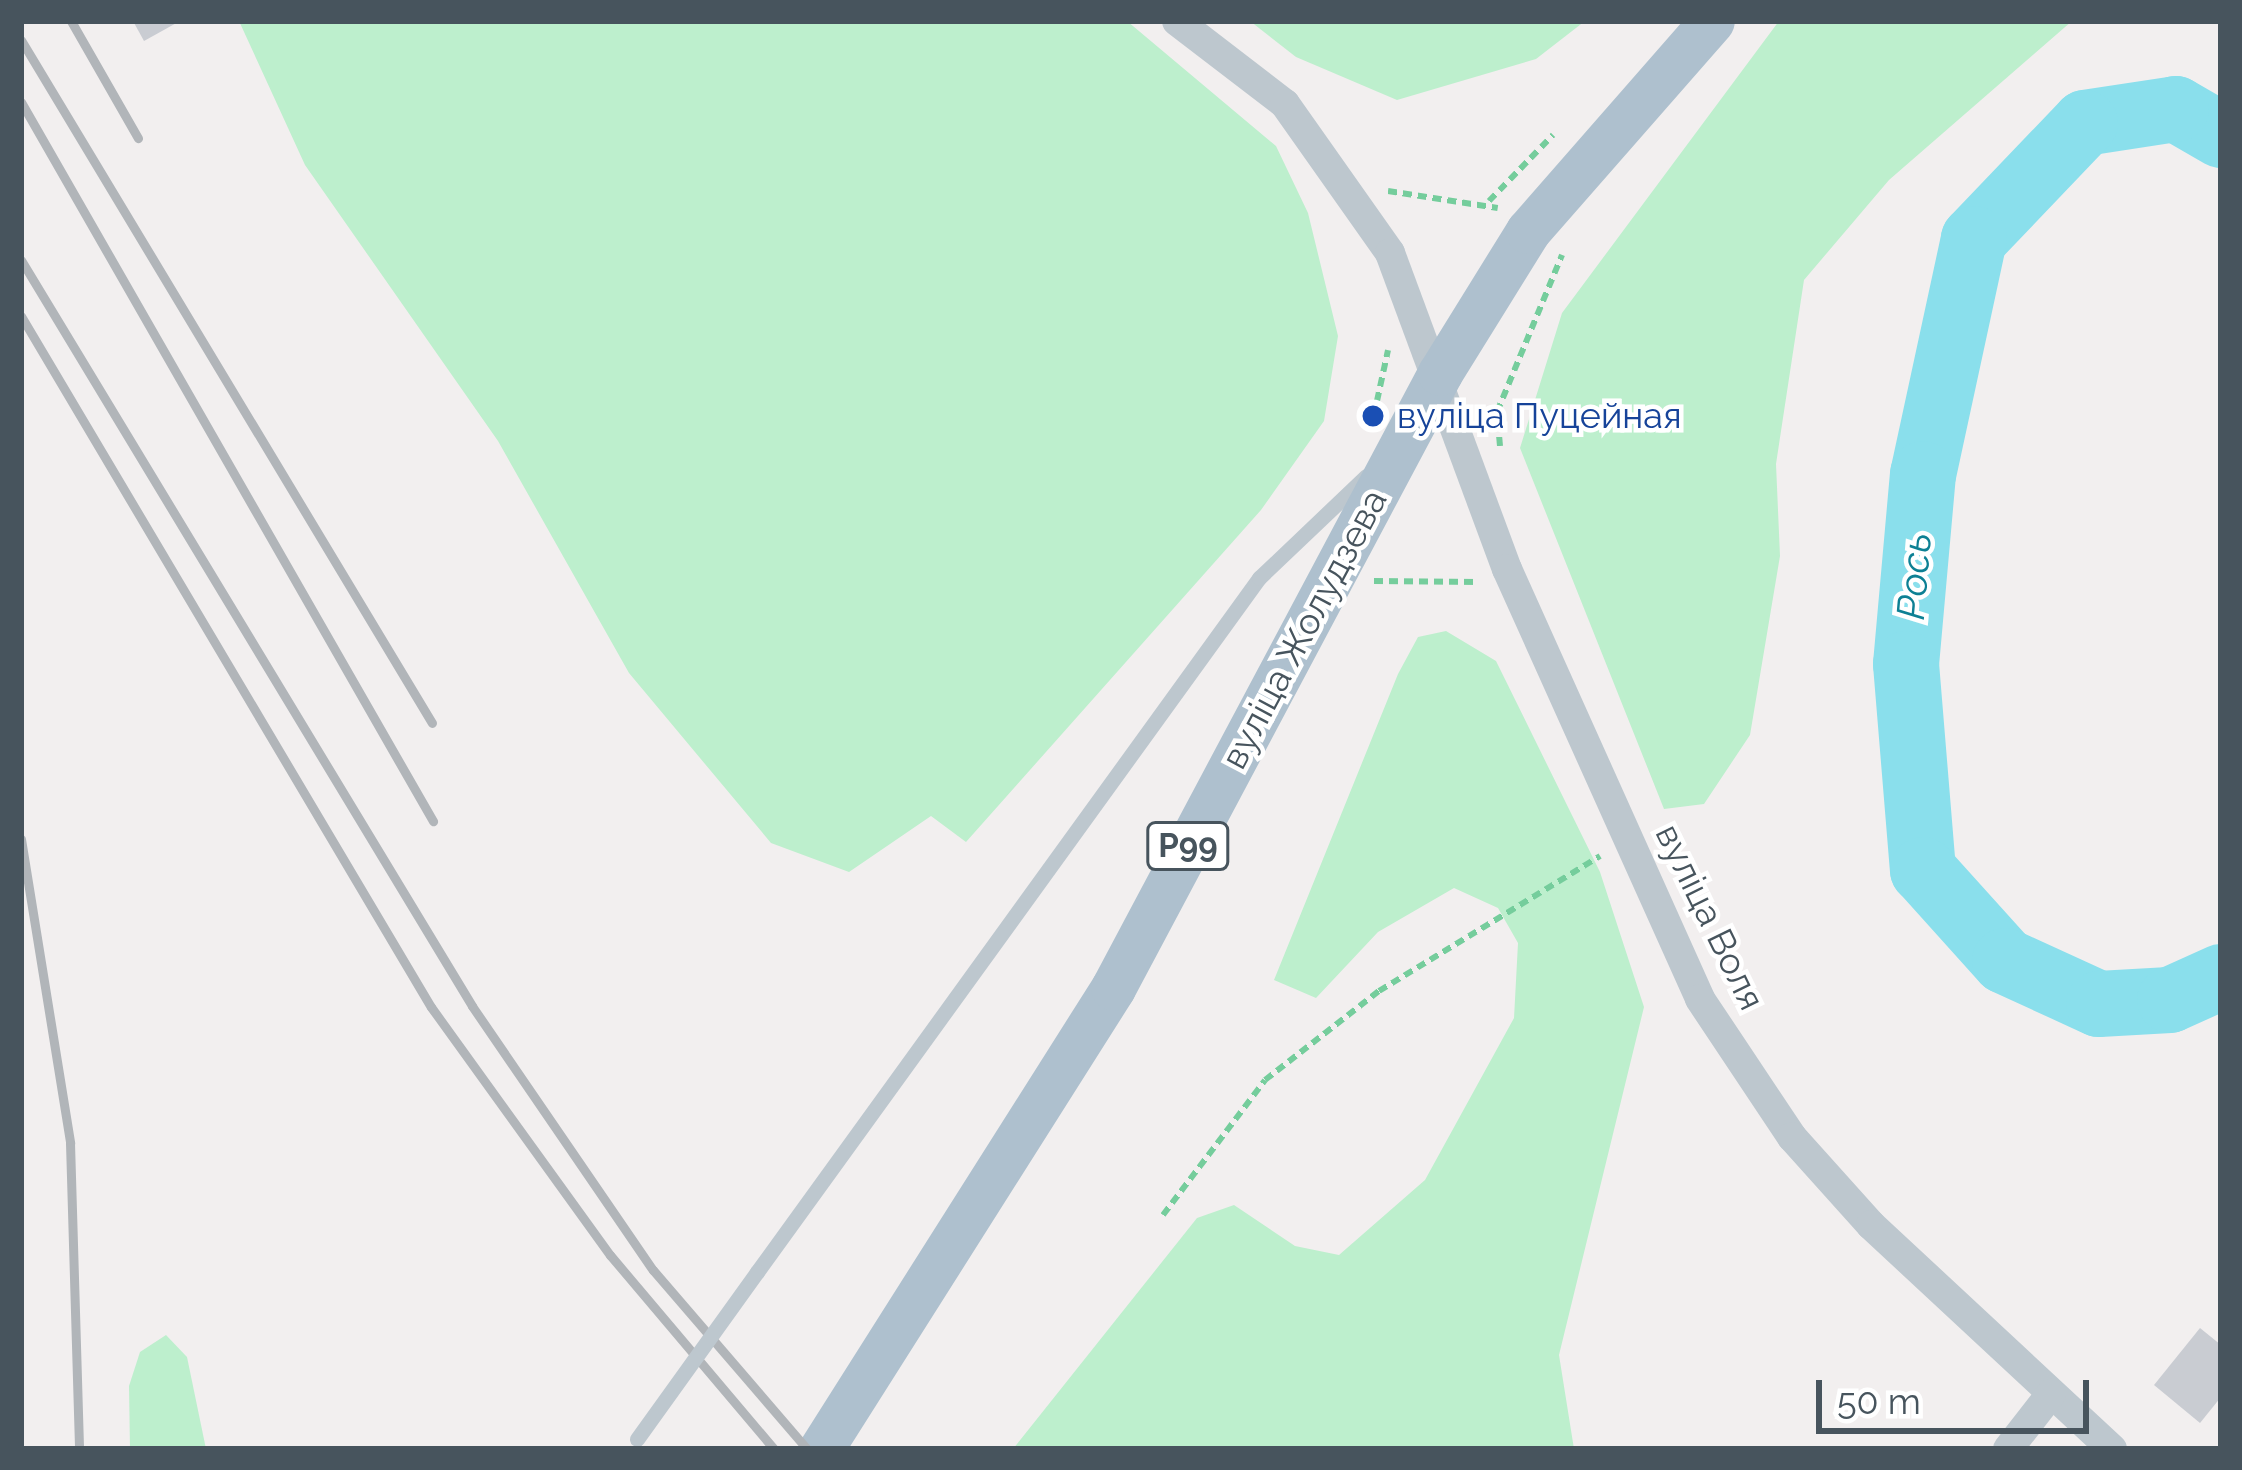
<!DOCTYPE html>
<meta charset="utf-8">
<style>
body{margin:0}
#map{position:relative;width:2242px;height:1470px;overflow:hidden;background:#f2efef;font-family:Raleway,sans-serif}
div>[style]{position:absolute}
.green>*{inset:0;background:#bdefcd}
.river>*{height:66px;margin:-33px;padding:0 33px;transform-origin:33px;border-radius:33px;background:#8adfec}
.building>*{inset:0;background:#c9ccd2}
.path>*{height:6px;margin-top:-3px;transform-origin:0;background:repeating-linear-gradient(90deg,#75cd9c 0 9px,transparent 0 15px)}
.lane>*{height:15px;margin:-7.5px;padding:0 7.5px;transform-origin:7.5px;border-radius:7.5px;background:#bdc7ce}
.street>*{height:30px;margin:-15px;padding:0 15px;transform-origin:15px;border-radius:15px;background:#bdc7ce}
.primary>*{height:45px;margin:-22.5px;padding:0 22.5px;transform-origin:22.5px;border-radius:22.5px;background:#aec0ce}
.rail>*{height:9px;margin:-4.5px;padding:0 4.5px;transform-origin:4.5px;border-radius:4.5px;background:#b1b5b9}
.lane-bridge>*{height:15px;margin:-7.5px;padding:0 7.5px;transform-origin:7.5px;border-radius:7.5px;background:#bdc7ce}
.dots>*{width:33px;height:33px;translate:-50% -50%;box-sizing:border-box;border:6px solid #fff;border-radius:50%}
span{translate:-50% -50%;white-space:nowrap;text-align:center;line-height:1.15;-webkit-text-stroke:9px #fff;paint-order:stroke}
.shield-label span{padding:3px 9px;background:#fff;border:3px solid;border-radius:9px;-webkit-text-stroke-width:0}
.shield-label{font-size:33px;color:#47545d;font-weight:700}
.transit-label{font-size:36px;color:#164399}
.left{translate:0 -50%;text-align:left}
.street-label{font-size:36px;color:#47545d}
.water-label{font-size:39px;color:#0d8094;font-style:italic}
.frame{position:absolute;inset:0;border:24px solid #47545d;pointer-events:none}
.scale{position:absolute;left:1816px;top:1380px;width:273px;height:54px;box-sizing:border-box;border:6px solid #47545d;border-top:0;padding-left:15px;font-size:36px;line-height:42px;white-space:nowrap;color:#47545d;-webkit-text-stroke:9px #fff;paint-order:stroke}
</style>
<div id="map">
<div class="green">
<i style="clip-path:polygon(239px 21px,1127px 21px,1276px 146px,1308px 213px,1338px 336px,1324px 421px,1261px 510px,966px 842px,931px 816px,849px 872px,771px 843px,629px 673px,498px 441px,305px 165px)"></i>
<i style="clip-path:polygon(1250px 21px,1585px 21px,1536px 59px,1397px 100px,1296px 57px)"></i>
<i style="clip-path:polygon(1779px 21px,2072px 21px,1889px 180px,1804px 280px,1776px 464px,1780px 556px,1750px 735px,1704px 804px,1664px 809px,1520px 448px,1562px 313px)"></i>
<i style="clip-path:polygon(1446px 631px,1496px 661px,1600px 872px,1644px 1007px,1559px 1355px,1574px 1449px,1013px 1449px,1197px 1218px,1234px 1205px,1295px 1246px,1339px 1255px,1425px 1180px,1514px 1018px,1518px 943px,1498px 908px,1454px 888px,1378px 932px,1316px 998px,1274px 980px,1398px 674px,1418px 637px)"></i>
<i style="clip-path:polygon(166px 1335px,187px 1357px,206px 1449px,130px 1449px,129px 1386px,140px 1352px)"></i>
</div>
<div class="river">
<i style="left:2221px;top:135px;width:52px;rotate:-150deg"></i>
<i style="left:2176px;top:109px;width:92px;rotate:171.3deg"></i>
<i style="left:2085px;top:123px;width:161px;rotate:133.7deg"></i>
<i style="left:1974px;top:239px;width:240px;rotate:102.2deg"></i>
<i style="left:1923px;top:474px;width:191px;rotate:95.1deg"></i>
<i style="left:1906px;top:664px;width:207px;rotate:85.3deg"></i>
<i style="left:1923px;top:870px;width:122px;rotate:48deg"></i>
<i style="left:2005px;top:961px;width:103px;rotate:24.6deg"></i>
<i style="left:2099px;top:1004px;width:71px;rotate:-3.2deg"></i>
<i style="left:2170px;top:1000px;width:56px;rotate:-24.3deg"></i>
</div>
<div class="building">
<i style="clip-path:polygon(133px 21px,180px 21px,144px 41px)"></i>
<i style="clip-path:polygon(2200px 1328px,2221px 1345px,2221px 1397px,2200px 1423px,2154px 1385px)"></i>
</div>
<div class="path">
<i style="left:1388px;top:191px;width:111px;rotate:8.8deg"></i>
<i style="left:1489px;top:201px;width:92px;rotate:-45.9deg"></i>
<i style="left:1377px;top:401px;width:52px;rotate:-77.8deg"></i>
<i style="left:1500px;top:446px;width:34px;rotate:-95deg"></i>
<i style="left:1497px;top:412px;width:170px;rotate:-67.5deg"></i>
<i style="left:1374px;top:581px;width:105px;rotate:0.5deg"></i>
<i style="left:1163px;top:1215px;width:169px;rotate:-52.9deg"></i>
<i style="left:1265px;top:1080px;width:145px;rotate:-38deg"></i>
<i style="left:1379px;top:991px;width:259px;rotate:-31.4deg"></i>
</div>
<div class="lane">
<i style="left:757px;top:1272px;width:857px;rotate:-54.12deg"></i>
<i style="left:1259px;top:578px;width:148px;rotate:-43.6deg"></i>
</div>
<div class="street">
<i style="left:1177px;top:21px;width:136px;rotate:37.5deg"></i>
<i style="left:1285px;top:104px;width:182px;rotate:54.8deg"></i>
<i style="left:1390px;top:253px;width:337px;rotate:69.7deg"></i>
<i style="left:1507px;top:569px;width:471px;rotate:65.8deg"></i>
<i style="left:1700px;top:999px;width:166px;rotate:56.3deg"></i>
<i style="left:1792px;top:1137px;width:118px;rotate:48.1deg"></i>
<i style="left:1871px;top:1225px;width:329px;rotate:42.9deg"></i>
<i style="left:2008px;top:1449px;width:70px;rotate:-52deg"></i>
</div>
<div class="primary">
<i style="left:821px;top:1449px;width:546px;rotate:-57.65deg"></i>
<i style="left:1113px;top:988px;width:697px;rotate:-62deg"></i>
<i style="left:1440px;top:373px;width:167px;rotate:-58.2deg"></i>
<i style="left:1528px;top:231px;width:279px;rotate:-48.8deg"></i>
</div>
<div class="rail">
<i style="left:71px;top:21px;width:135px;rotate:60.2deg"></i>
<i style="left:21px;top:40px;width:797px;rotate:58.96deg"></i>
<i style="left:21px;top:102px;width:829px;rotate:60.19deg"></i>
<i style="left:21px;top:260px;width:872px;rotate:58.84deg"></i>
<i style="left:472px;top:1006px;width:320px;rotate:55.6deg"></i>
<i style="left:653px;top:1270px;width:236px;rotate:49.3deg"></i>
<i style="left:21px;top:316px;width:803px;rotate:59.32deg"></i>
<i style="left:431px;top:1007px;width:306px;rotate:54.2deg"></i>
<i style="left:610px;top:1255px;width:254px;rotate:49.8deg"></i>
<i style="left:21px;top:839px;width:308px;rotate:80.8deg"></i>
<i style="left:70px;top:1143px;width:306px;rotate:88.3deg"></i>
</div>
<div class="lane-bridge">
<i style="left:637px;top:1439px;width:206px;rotate:-54.3deg"></i>
</div>
<div class="dots">
<i style="left:1373px;top:416px;background:#1a4fb4"></i>
</div>
<div class="shield-label">
<span style="left:1188px;top:846px">Р99</span>
</div>
<div class="transit-label">
<span class="left" style="left:1397px;top:416px">вуліца Пуцейная</span>
</div>
<div class="street-label">
<span style="left:1304px;top:629px;rotate:-62deg">вуліца Жолудзева</span>
<span style="left:1710px;top:917px;rotate:64deg">вуліца Воля</span>
</div>
<div class="water-label">
<span style="left:1914px;top:576px;rotate:-85deg">Рось</span>
</div>
<div class="frame"></div>
<div class="scale">50 m</div>
</div>
